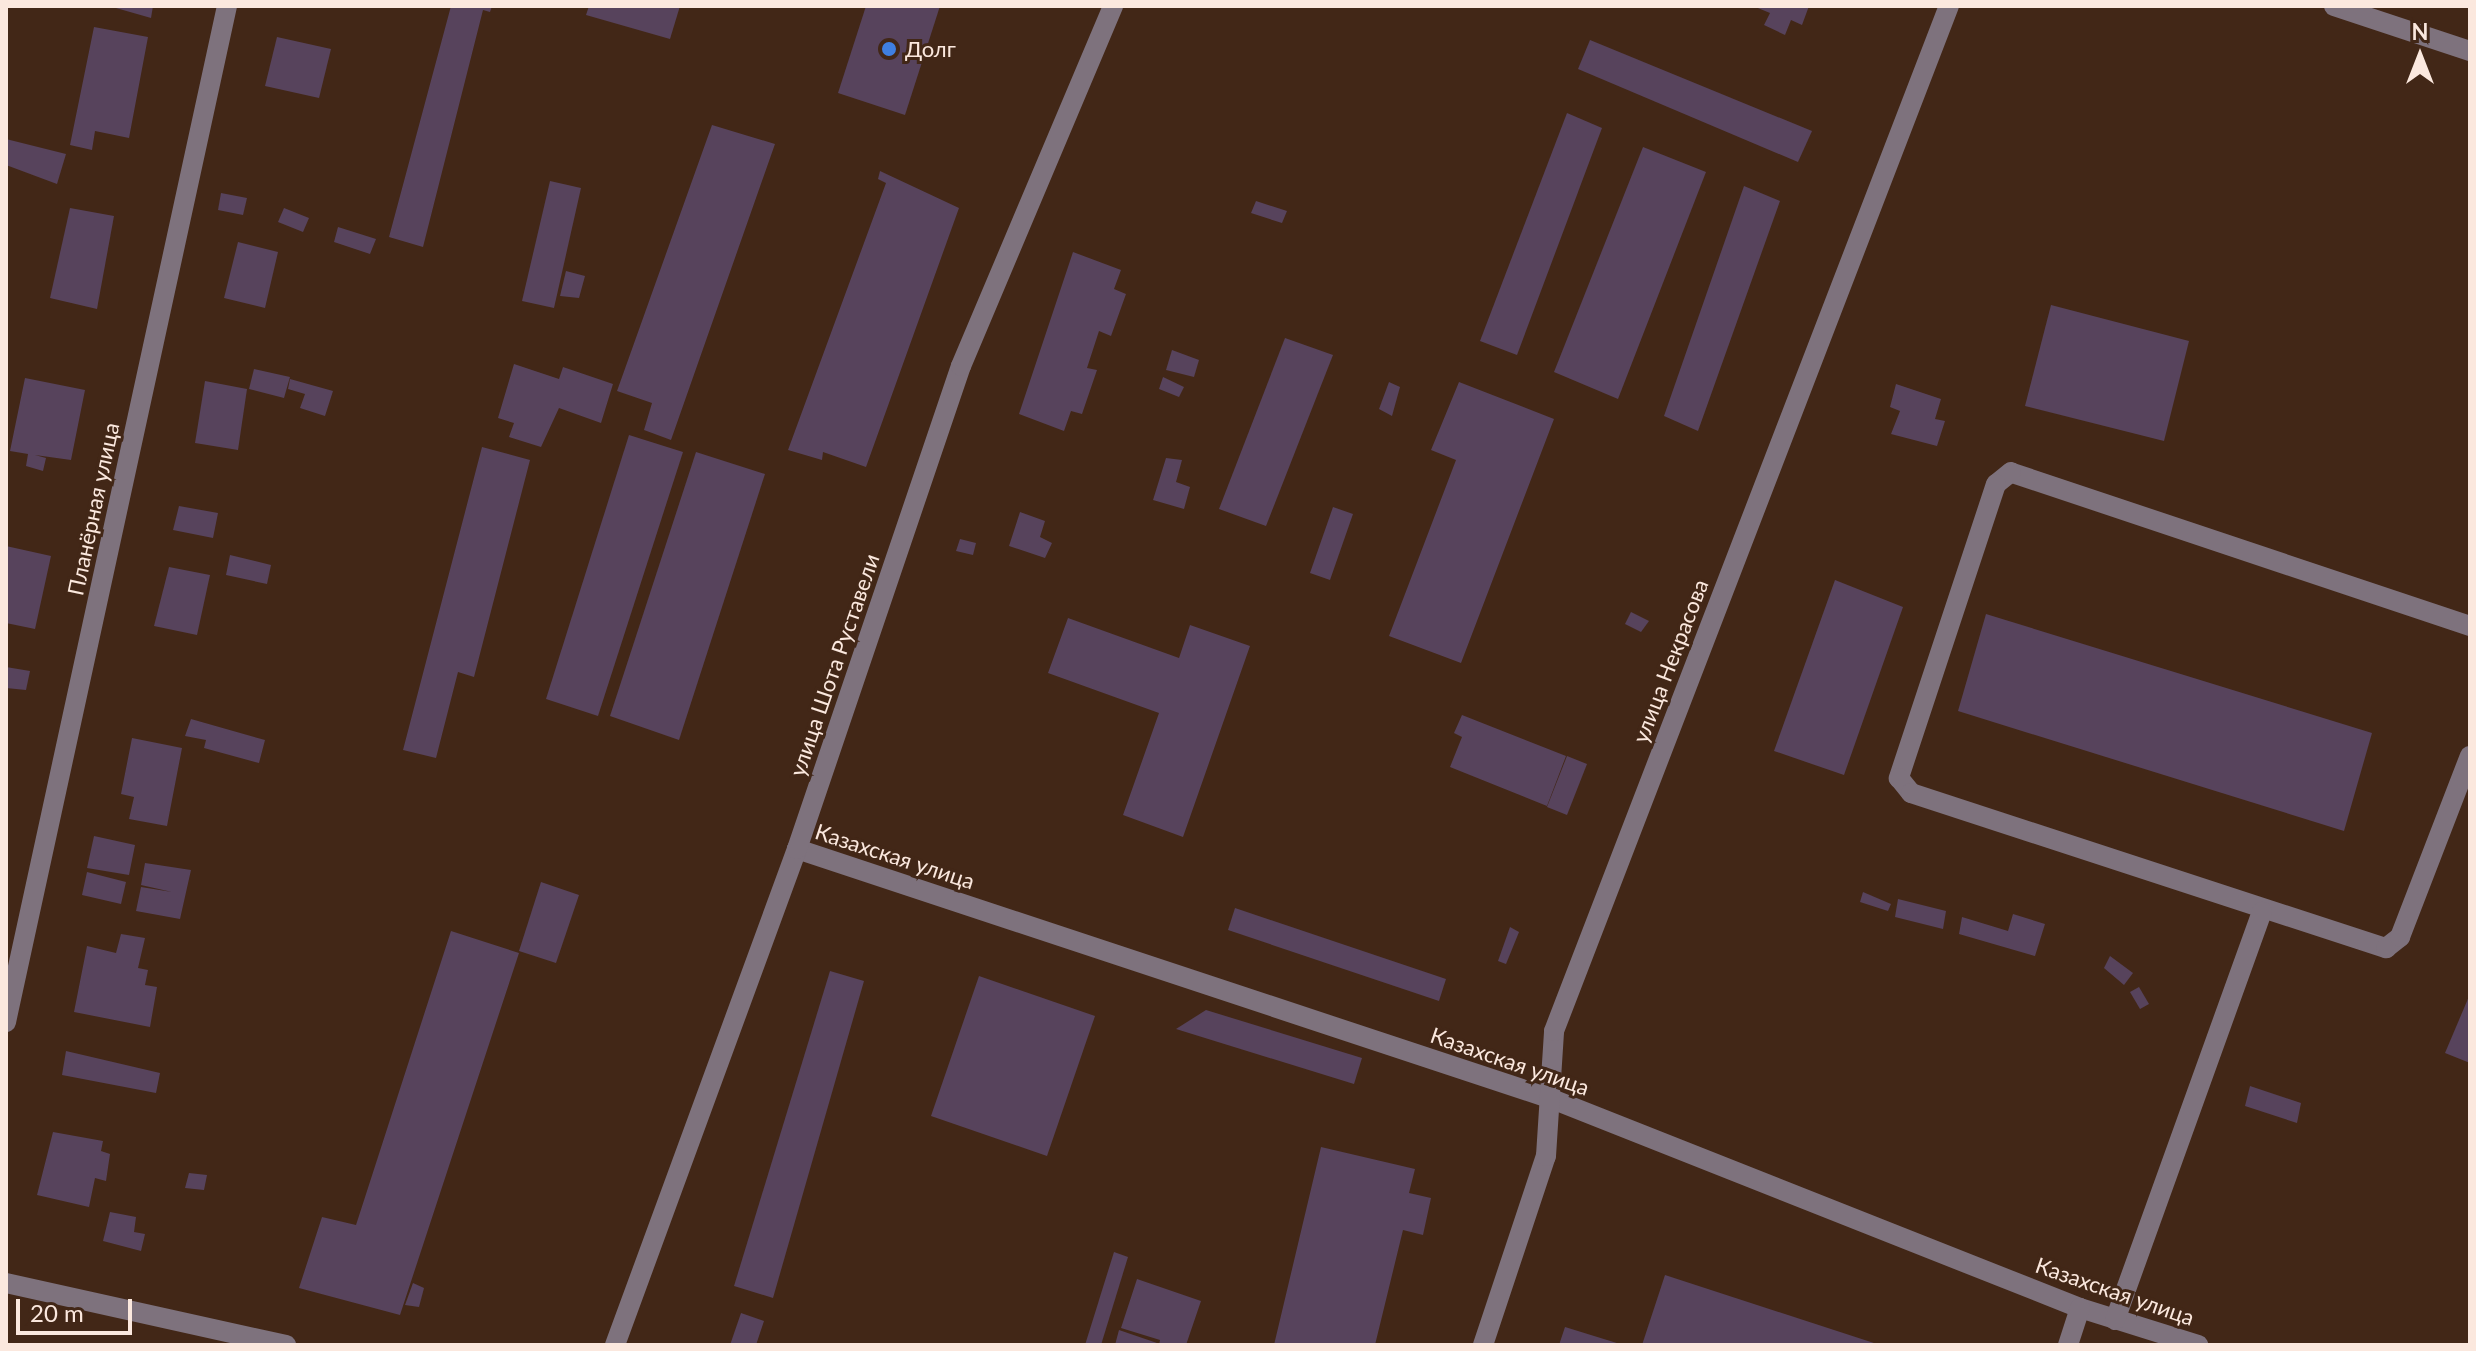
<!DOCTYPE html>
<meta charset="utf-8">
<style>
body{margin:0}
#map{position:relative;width:2476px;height:1351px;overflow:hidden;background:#422717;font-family:Lato,sans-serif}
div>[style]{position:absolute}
.building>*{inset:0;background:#57435c}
.minor>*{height:20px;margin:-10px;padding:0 10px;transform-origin:10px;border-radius:10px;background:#7e727d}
.dots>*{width:22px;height:22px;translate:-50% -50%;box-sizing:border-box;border:4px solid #422717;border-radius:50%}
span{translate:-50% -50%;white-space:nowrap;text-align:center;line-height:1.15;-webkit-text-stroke:6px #422717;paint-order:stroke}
.poi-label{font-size:22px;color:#fbe8de}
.left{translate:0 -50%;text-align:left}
.street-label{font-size:22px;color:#fbe8de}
.frame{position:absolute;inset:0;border:8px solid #fbe8de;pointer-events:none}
.north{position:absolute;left:2380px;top:16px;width:80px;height:80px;-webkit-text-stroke:6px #422717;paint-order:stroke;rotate:0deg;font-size:22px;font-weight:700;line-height:32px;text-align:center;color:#fbe8de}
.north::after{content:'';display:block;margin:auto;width:28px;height:36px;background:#fbe8de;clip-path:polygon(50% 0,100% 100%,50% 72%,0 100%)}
.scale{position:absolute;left:16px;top:1299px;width:116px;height:36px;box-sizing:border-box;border:4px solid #fbe8de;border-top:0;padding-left:10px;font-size:24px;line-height:28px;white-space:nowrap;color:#fbe8de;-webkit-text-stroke:6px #422717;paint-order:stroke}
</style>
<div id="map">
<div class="building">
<i style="clip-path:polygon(109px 6px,153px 6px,151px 18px)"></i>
<i style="clip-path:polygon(451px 6px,492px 6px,490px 12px,483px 10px,423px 247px,389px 237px)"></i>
<i style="clip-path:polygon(589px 6px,680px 6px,670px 39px,586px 15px)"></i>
<i style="clip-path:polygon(866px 6px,940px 6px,905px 115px,838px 93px)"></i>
<i style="clip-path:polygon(1753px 6px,1809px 6px,1802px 25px,1791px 20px,1785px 35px,1764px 25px,1770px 13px)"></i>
<i style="clip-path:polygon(94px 27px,148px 37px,129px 138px,95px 131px,92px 150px,70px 145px)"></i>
<i style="clip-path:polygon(277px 37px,331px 49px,319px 98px,265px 86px)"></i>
<i style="clip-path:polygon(1590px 40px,1812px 131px,1798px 162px,1578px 69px)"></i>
<i style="clip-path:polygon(1567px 113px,1602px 128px,1517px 355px,1480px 341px)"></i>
<i style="clip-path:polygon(712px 125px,775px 144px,671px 440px,644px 430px,652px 403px,617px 391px)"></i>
<i style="clip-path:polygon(6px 139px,66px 154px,57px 184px,6px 165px)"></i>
<i style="clip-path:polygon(1643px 147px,1706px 172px,1618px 399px,1554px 372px)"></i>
<i style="clip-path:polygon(880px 171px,959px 208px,866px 467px,823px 452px,822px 460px,788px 450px,886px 183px,878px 179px)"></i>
<i style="clip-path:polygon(550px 181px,581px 188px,554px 308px,522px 301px)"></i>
<i style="clip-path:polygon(1744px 186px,1780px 201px,1698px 431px,1664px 416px)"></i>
<i style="clip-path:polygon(221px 193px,247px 198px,243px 215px,218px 210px)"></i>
<i style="clip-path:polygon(1256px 201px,1287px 211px,1282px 223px,1251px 213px)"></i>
<i style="clip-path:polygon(70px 208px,114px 216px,97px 309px,50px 298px)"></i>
<i style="clip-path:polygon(284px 208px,309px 218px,303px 232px,278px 222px)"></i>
<i style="clip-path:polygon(338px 227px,376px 239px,370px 254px,334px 242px)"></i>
<i style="clip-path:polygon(238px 242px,278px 252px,265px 308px,224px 298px)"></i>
<i style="clip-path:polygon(1073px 252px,1121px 270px,1114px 289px,1126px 294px,1111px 336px,1099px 331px,1087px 368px,1097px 370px,1082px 414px,1071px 411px,1064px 431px,1019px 414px)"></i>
<i style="clip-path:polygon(566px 271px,585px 276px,579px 298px,560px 296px)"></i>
<i style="clip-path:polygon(2051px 305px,2189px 341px,2164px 441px,2025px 406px)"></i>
<i style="clip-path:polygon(1285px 338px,1333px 355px,1266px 526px,1219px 509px)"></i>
<i style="clip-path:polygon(1172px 350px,1199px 360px,1194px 377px,1166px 370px)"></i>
<i style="clip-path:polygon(514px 364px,559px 379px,563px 367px,613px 384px,601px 423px,559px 408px,541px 447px,509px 437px,514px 423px,498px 418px)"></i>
<i style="clip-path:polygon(254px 369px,290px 377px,284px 398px,249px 389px)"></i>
<i style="clip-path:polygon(1163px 377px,1184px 387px,1179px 397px,1159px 389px)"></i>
<i style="clip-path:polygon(25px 378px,85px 390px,71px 460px,35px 455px,46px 458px,43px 471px,26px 466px,28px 454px,10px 451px)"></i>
<i style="clip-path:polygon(290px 379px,333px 391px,325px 416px,300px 408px,305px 394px,288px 389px)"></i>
<i style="clip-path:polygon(205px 381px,247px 389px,238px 450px,195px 443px)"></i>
<i style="clip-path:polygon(1389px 382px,1400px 387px,1392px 416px,1379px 409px)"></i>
<i style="clip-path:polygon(1459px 382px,1554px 419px,1461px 663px,1389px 636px,1456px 460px,1431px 450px)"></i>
<i style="clip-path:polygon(1896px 384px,1941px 399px,1935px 419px,1945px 421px,1937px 446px,1891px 434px,1900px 411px,1890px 407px)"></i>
<i style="clip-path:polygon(629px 435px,683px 452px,598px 716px,546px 699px)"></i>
<i style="clip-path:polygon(482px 447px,530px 460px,474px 677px,458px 672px,436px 758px,403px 750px)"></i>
<i style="clip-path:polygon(696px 452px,765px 474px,679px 740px,610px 716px)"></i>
<i style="clip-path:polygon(1166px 458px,1182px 460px,1176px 482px,1190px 487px,1184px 509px,1153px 500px)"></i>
<i style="clip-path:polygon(179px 506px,218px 513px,213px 538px,173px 530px)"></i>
<i style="clip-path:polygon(1333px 507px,1353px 514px,1330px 580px,1310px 573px)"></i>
<i style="clip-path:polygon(1020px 512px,1045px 521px,1040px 537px,1052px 543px,1045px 558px,1009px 546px)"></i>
<i style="clip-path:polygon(960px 539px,976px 543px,973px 555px,956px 551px)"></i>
<i style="clip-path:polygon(6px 546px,51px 556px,35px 629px,6px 623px)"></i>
<i style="clip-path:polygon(230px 555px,271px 565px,267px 584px,226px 575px)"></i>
<i style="clip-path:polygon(169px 567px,210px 575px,197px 635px,154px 626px)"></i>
<i style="clip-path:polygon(1835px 580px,1903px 607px,1844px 775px,1774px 751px)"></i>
<i style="clip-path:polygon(1631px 612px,1649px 621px,1641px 632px,1625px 624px)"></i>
<i style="clip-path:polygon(1986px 614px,2372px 733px,2344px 831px,1958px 711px)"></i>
<i style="clip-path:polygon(1068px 618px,1179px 658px,1190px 625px,1250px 646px,1183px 837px,1123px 815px,1159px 713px,1048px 673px)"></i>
<i style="clip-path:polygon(6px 667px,30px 671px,26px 690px,6px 688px)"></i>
<i style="clip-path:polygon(1462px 715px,1566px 756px,1547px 806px,1450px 767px,1462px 737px,1454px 733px)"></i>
<i style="clip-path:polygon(191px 719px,265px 740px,259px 763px,204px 748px,206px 740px,185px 736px)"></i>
<i style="clip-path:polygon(132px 738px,182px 748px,167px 826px,129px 819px,134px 797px,121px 794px)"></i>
<i style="clip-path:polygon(1567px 756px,1587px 764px,1567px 815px,1547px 807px)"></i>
<i style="clip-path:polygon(94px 836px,135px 845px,129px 875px,87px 868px)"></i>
<i style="clip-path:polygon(145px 863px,191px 870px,180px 919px,136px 911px,141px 887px,172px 892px,141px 885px)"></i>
<i style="clip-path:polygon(87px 872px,126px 882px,121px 904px,82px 895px)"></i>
<i style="clip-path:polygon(541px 882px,579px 895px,556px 963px,519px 951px)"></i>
<i style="clip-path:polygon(1863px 892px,1891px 904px,1888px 911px,1860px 902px)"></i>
<i style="clip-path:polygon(1898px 899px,1946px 911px,1943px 929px,1895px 917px)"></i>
<i style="clip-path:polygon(1235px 908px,1446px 979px,1439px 1001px,1228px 930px)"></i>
<i style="clip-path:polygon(2013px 914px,2045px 924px,2035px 956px,1959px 934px,1962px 917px,2008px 931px)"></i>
<i style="clip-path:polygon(1510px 927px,1519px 932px,1506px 964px,1498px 961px)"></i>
<i style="clip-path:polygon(451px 931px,519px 953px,400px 1315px,299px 1288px,322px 1217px,356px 1225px)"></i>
<i style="clip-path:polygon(121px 934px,145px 938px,138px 968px,148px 970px,145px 985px,157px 987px,150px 1027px,74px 1012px,87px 946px,116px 953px)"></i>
<i style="clip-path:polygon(2110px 956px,2133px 973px,2124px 985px,2104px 968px)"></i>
<i style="clip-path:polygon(830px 971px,864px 981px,773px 1298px,734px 1286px)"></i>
<i style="clip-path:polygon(979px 976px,1095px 1016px,1047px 1156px,931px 1116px)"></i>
<i style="clip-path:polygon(2139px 987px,2149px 1004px,2140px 1009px,2130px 992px)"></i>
<i style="clip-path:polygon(2470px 994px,2470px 1063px,2445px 1053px)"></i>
<i style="clip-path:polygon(1206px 1010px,1362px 1058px,1354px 1084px,1176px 1029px)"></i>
<i style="clip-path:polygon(66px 1051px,160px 1073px,156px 1093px,62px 1075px)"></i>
<i style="clip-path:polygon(2250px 1086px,2301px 1103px,2297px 1123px,2245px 1106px)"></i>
<i style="clip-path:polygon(53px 1132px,103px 1141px,101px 1151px,110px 1154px,106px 1181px,95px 1178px,89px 1207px,37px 1195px)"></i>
<i style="clip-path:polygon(1321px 1147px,1415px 1169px,1409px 1193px,1431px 1198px,1423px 1235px,1403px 1230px,1375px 1345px,1274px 1345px)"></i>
<i style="clip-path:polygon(189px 1173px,207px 1175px,204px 1190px,185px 1188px)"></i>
<i style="clip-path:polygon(110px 1212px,136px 1217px,134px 1232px,145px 1234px,141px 1251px,103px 1241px)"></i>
<i style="clip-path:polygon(1114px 1252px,1128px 1257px,1101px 1345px,1085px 1345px)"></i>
<i style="clip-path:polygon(1665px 1275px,1877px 1344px,1877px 1345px,1642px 1345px)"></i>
<i style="clip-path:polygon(1137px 1279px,1201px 1301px,1186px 1345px,1159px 1345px,1160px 1340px,1121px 1328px)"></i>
<i style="clip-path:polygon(413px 1283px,424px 1288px,419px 1307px,405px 1305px)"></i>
<i style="clip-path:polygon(741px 1313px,764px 1321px,756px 1345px,730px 1345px)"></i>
<i style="clip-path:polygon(1565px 1327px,1620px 1344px,1620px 1345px,1559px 1345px)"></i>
<i style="clip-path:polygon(1119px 1330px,1157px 1343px,1156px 1345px,1115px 1345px)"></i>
</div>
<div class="minor">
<i style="left:2334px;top:6px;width:143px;rotate:18.3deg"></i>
<i style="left:2470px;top:626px;width:484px;rotate:-161.5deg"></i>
<i style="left:2011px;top:472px;width:19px;rotate:141deg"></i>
<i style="left:1996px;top:484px;width:310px;rotate:108.3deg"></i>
<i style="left:1899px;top:778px;width:19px;rotate:51deg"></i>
<i style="left:1911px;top:793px;width:500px;rotate:18.1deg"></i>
<i style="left:2386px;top:948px;width:18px;rotate:-38deg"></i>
<i style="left:2400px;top:937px;width:194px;rotate:-68.9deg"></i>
<i style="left:797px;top:849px;width:795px;rotate:18.32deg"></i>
<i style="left:1552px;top:1099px;width:568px;rotate:21.6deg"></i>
<i style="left:2080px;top:1308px;width:124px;rotate:17.4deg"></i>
<i style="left:6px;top:1022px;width:1040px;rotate:-77.73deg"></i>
<i style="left:6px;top:1283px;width:287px;rotate:12.5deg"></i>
<i style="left:2115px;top:1320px;width:434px;rotate:-70.2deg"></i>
<i style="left:615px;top:1345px;width:528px;rotate:-69.85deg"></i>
<i style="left:797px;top:849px;width:510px;rotate:-71.25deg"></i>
<i style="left:961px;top:366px;width:391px;rotate:-67.1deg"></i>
<i style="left:1483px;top:1345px;width:199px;rotate:-71.6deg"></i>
<i style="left:1546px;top:1156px;width:125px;rotate:-86.3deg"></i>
<i style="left:1554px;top:1031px;width:1098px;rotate:-68.93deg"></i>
<i style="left:2068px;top:1345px;width:39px;rotate:-72deg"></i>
</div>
<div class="dots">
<i style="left:889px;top:49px;background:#3f7fe0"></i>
</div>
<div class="poi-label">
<span class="left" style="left:905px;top:49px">Долг</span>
</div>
<div class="street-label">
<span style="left:93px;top:509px;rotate:-78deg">Планёрная улица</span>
<span style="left:1670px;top:661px;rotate:-69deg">улица Некрасова</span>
<span style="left:834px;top:665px;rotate:-71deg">улица Шота Руставели</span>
<span style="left:895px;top:856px;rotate:18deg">Казахская улица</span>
<span style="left:1510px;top:1061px;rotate:19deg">Казахская улица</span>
<span style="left:2115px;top:1291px;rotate:19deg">Казахская улица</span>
</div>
<div class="frame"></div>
<div class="north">N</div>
<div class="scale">20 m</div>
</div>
